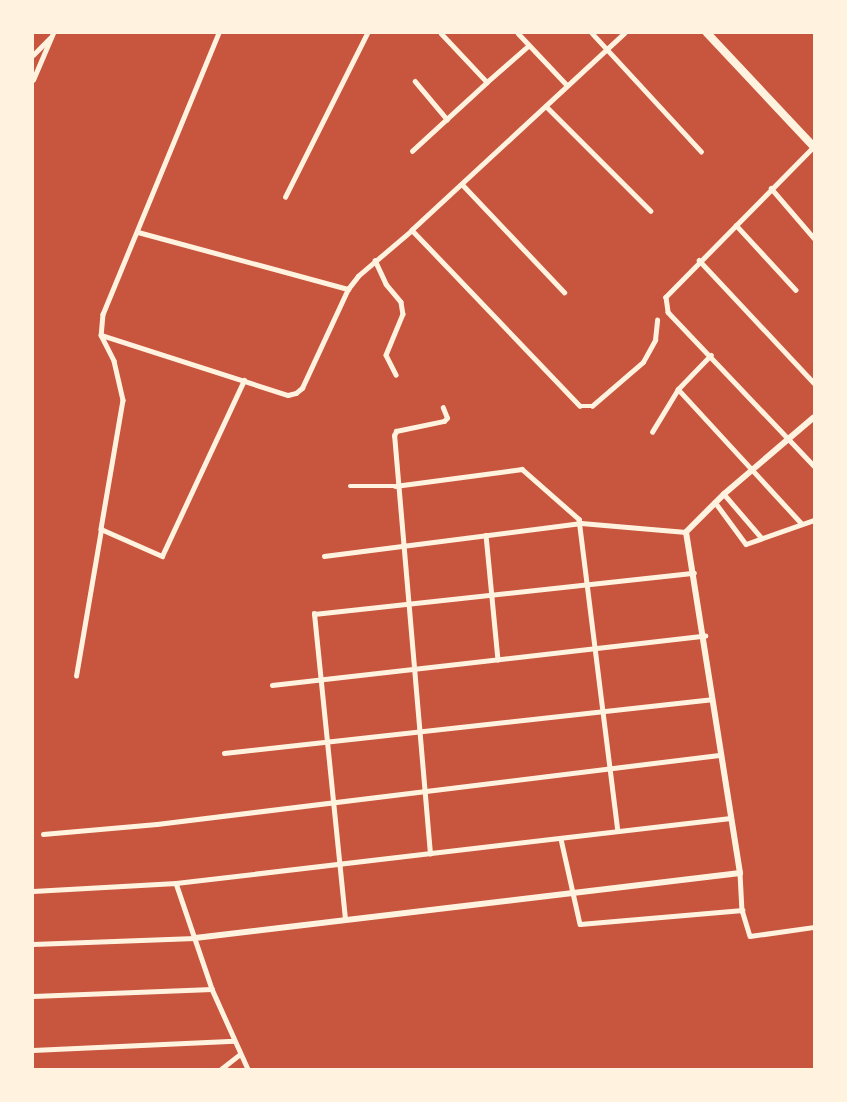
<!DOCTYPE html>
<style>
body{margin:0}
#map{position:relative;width:847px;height:1102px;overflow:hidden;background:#c8553d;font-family:"Sofia Sans Condensed",sans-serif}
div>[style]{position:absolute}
.minor>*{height:4.5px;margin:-2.25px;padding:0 2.25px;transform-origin:2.25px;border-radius:2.25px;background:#fff3e0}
.tertiary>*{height:6px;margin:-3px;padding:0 3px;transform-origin:3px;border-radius:3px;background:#fff3e0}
.trunk>*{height:8px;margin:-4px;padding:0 4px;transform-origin:4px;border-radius:4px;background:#fff3e0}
span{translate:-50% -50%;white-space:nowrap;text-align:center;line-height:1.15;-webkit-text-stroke:4.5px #fff3e0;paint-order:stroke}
.frame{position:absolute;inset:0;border:34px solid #fff3e0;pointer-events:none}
</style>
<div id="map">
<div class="minor">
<i style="left:219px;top:33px;width:304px;rotate:112.4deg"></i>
<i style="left:103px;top:314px;width:21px;rotate:95deg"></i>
<i style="left:101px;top:335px;width:196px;rotate:17.8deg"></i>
<i style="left:288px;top:395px;width:8px;rotate:-14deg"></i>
<i style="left:296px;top:393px;width:8px;rotate:-40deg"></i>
<i style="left:302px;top:388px;width:109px;rotate:-65.1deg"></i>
<i style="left:348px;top:289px;width:16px;rotate:-52deg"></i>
<i style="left:358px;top:276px;width:71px;rotate:-40.4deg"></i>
<i style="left:441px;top:33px;width:67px;rotate:46.8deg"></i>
<i style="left:487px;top:82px;width:55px;rotate:-41.3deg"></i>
<i style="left:518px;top:33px;width:71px;rotate:46.7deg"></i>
<i style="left:592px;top:33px;width:161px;rotate:47.3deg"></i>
<i style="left:625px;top:33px;width:290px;rotate:137.2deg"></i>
<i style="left:412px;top:230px;width:243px;rotate:46.3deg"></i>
<i style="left:580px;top:406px;width:12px"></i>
<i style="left:592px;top:406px;width:67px;rotate:-40.8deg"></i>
<i style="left:643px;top:362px;width:25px;rotate:-61deg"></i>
<i style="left:655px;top:340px;width:20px;rotate:-84deg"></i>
<i style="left:33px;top:55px;width:24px;rotate:-45deg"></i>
<i style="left:33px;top:80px;width:51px;rotate:-66.9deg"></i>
<i style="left:415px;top:81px;width:50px;rotate:49.9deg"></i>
<i style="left:546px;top:106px;width:148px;rotate:45deg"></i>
<i style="left:814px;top:147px;width:211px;rotate:134.6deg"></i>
<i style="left:666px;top:297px;width:15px;rotate:82deg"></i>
<i style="left:668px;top:312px;width:212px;rotate:46.5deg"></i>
<i style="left:412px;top:151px;width:102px;rotate:-42.6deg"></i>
<i style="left:462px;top:184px;width:149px;rotate:46.6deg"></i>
<i style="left:771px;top:188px;width:66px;rotate:49.3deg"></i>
<i style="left:285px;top:197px;width:183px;rotate:-63.4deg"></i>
<i style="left:736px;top:225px;width:88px;rotate:47.3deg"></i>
<i style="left:138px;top:232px;width:218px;rotate:15.2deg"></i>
<i style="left:375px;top:260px;width:26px;rotate:65deg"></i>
<i style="left:386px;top:284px;width:23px;rotate:50deg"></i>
<i style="left:401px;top:302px;width:12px;rotate:81deg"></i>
<i style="left:403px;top:314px;width:44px;rotate:112.5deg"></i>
<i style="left:386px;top:355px;width:22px;rotate:63deg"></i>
<i style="left:699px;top:260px;width:168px;rotate:46.9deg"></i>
<i style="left:101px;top:335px;width:29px;rotate:63deg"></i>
<i style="left:114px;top:361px;width:40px;rotate:77deg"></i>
<i style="left:123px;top:400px;width:131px;rotate:99.7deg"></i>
<i style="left:101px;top:529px;width:67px;rotate:23.9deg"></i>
<i style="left:162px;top:556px;width:194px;rotate:-65deg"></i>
<i style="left:678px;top:389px;width:183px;rotate:47.4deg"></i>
<i style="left:652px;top:432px;width:50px;rotate:-58.8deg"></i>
<i style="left:678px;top:389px;width:47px;rotate:-45.9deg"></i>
<i style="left:350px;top:486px;width:45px"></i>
<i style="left:395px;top:486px;width:128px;rotate:-7.6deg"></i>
<i style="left:522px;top:469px;width:76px;rotate:41.3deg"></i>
<i style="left:579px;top:519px;width:313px;rotate:82.9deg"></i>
<i style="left:724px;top:494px;width:57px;rotate:49.3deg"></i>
<i style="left:715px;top:502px;width:52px;rotate:53.6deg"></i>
<i style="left:746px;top:544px;width:72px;rotate:-19.4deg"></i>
<i style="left:486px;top:535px;width:125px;rotate:84.5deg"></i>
<i style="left:324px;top:556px;width:259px;rotate:-7.3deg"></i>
<i style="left:581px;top:523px;width:105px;rotate:4.9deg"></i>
<i style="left:76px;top:676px;width:149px;rotate:-80.3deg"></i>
<i style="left:272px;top:685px;width:436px;rotate:-6.5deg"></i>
<i style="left:224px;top:753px;width:490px;rotate:-6.3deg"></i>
<i style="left:43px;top:834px;width:114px;rotate:-5deg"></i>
<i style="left:157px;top:824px;width:566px;rotate:-7deg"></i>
<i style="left:561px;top:839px;width:87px;rotate:77.4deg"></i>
<i style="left:580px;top:924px;width:163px;rotate:-4.9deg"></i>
<i style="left:430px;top:854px;width:420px;rotate:-94.9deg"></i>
<i style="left:394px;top:436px;width:5px;rotate:-68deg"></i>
<i style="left:396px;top:431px;width:49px;rotate:-11.8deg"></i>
<i style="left:444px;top:421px;width:4px;rotate:-45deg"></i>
<i style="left:447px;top:418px;width:11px;rotate:-112deg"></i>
<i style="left:740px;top:873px;width:37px;rotate:87deg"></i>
<i style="left:742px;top:910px;width:27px;rotate:73deg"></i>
<i style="left:750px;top:936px;width:65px;rotate:-8deg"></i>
<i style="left:176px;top:883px;width:112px;rotate:71.2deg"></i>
<i style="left:212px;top:989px;width:88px;rotate:65.8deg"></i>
<i style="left:33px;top:891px;width:143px;rotate:-3.2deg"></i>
<i style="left:176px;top:883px;width:558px;rotate:-6.69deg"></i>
<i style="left:345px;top:919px;width:307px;rotate:-95.8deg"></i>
<i style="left:314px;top:614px;width:382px;rotate:-6.2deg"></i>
<i style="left:33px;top:944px;width:162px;rotate:-2.1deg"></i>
<i style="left:33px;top:996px;width:179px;rotate:-2.2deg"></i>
<i style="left:33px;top:1050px;width:201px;rotate:-2.6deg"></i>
<i style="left:221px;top:1069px;width:24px;rotate:-38deg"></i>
</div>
<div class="tertiary">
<i style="left:195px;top:938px;width:549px;rotate:-6.8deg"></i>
<i style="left:740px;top:873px;width:345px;rotate:-99deg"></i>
<i style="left:686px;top:532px;width:54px;rotate:-45deg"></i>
<i style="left:724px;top:494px;width:118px;rotate:-40.5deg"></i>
</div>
<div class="trunk">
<i style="left:707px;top:33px;width:156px;rotate:46.8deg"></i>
</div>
<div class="frame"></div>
</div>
